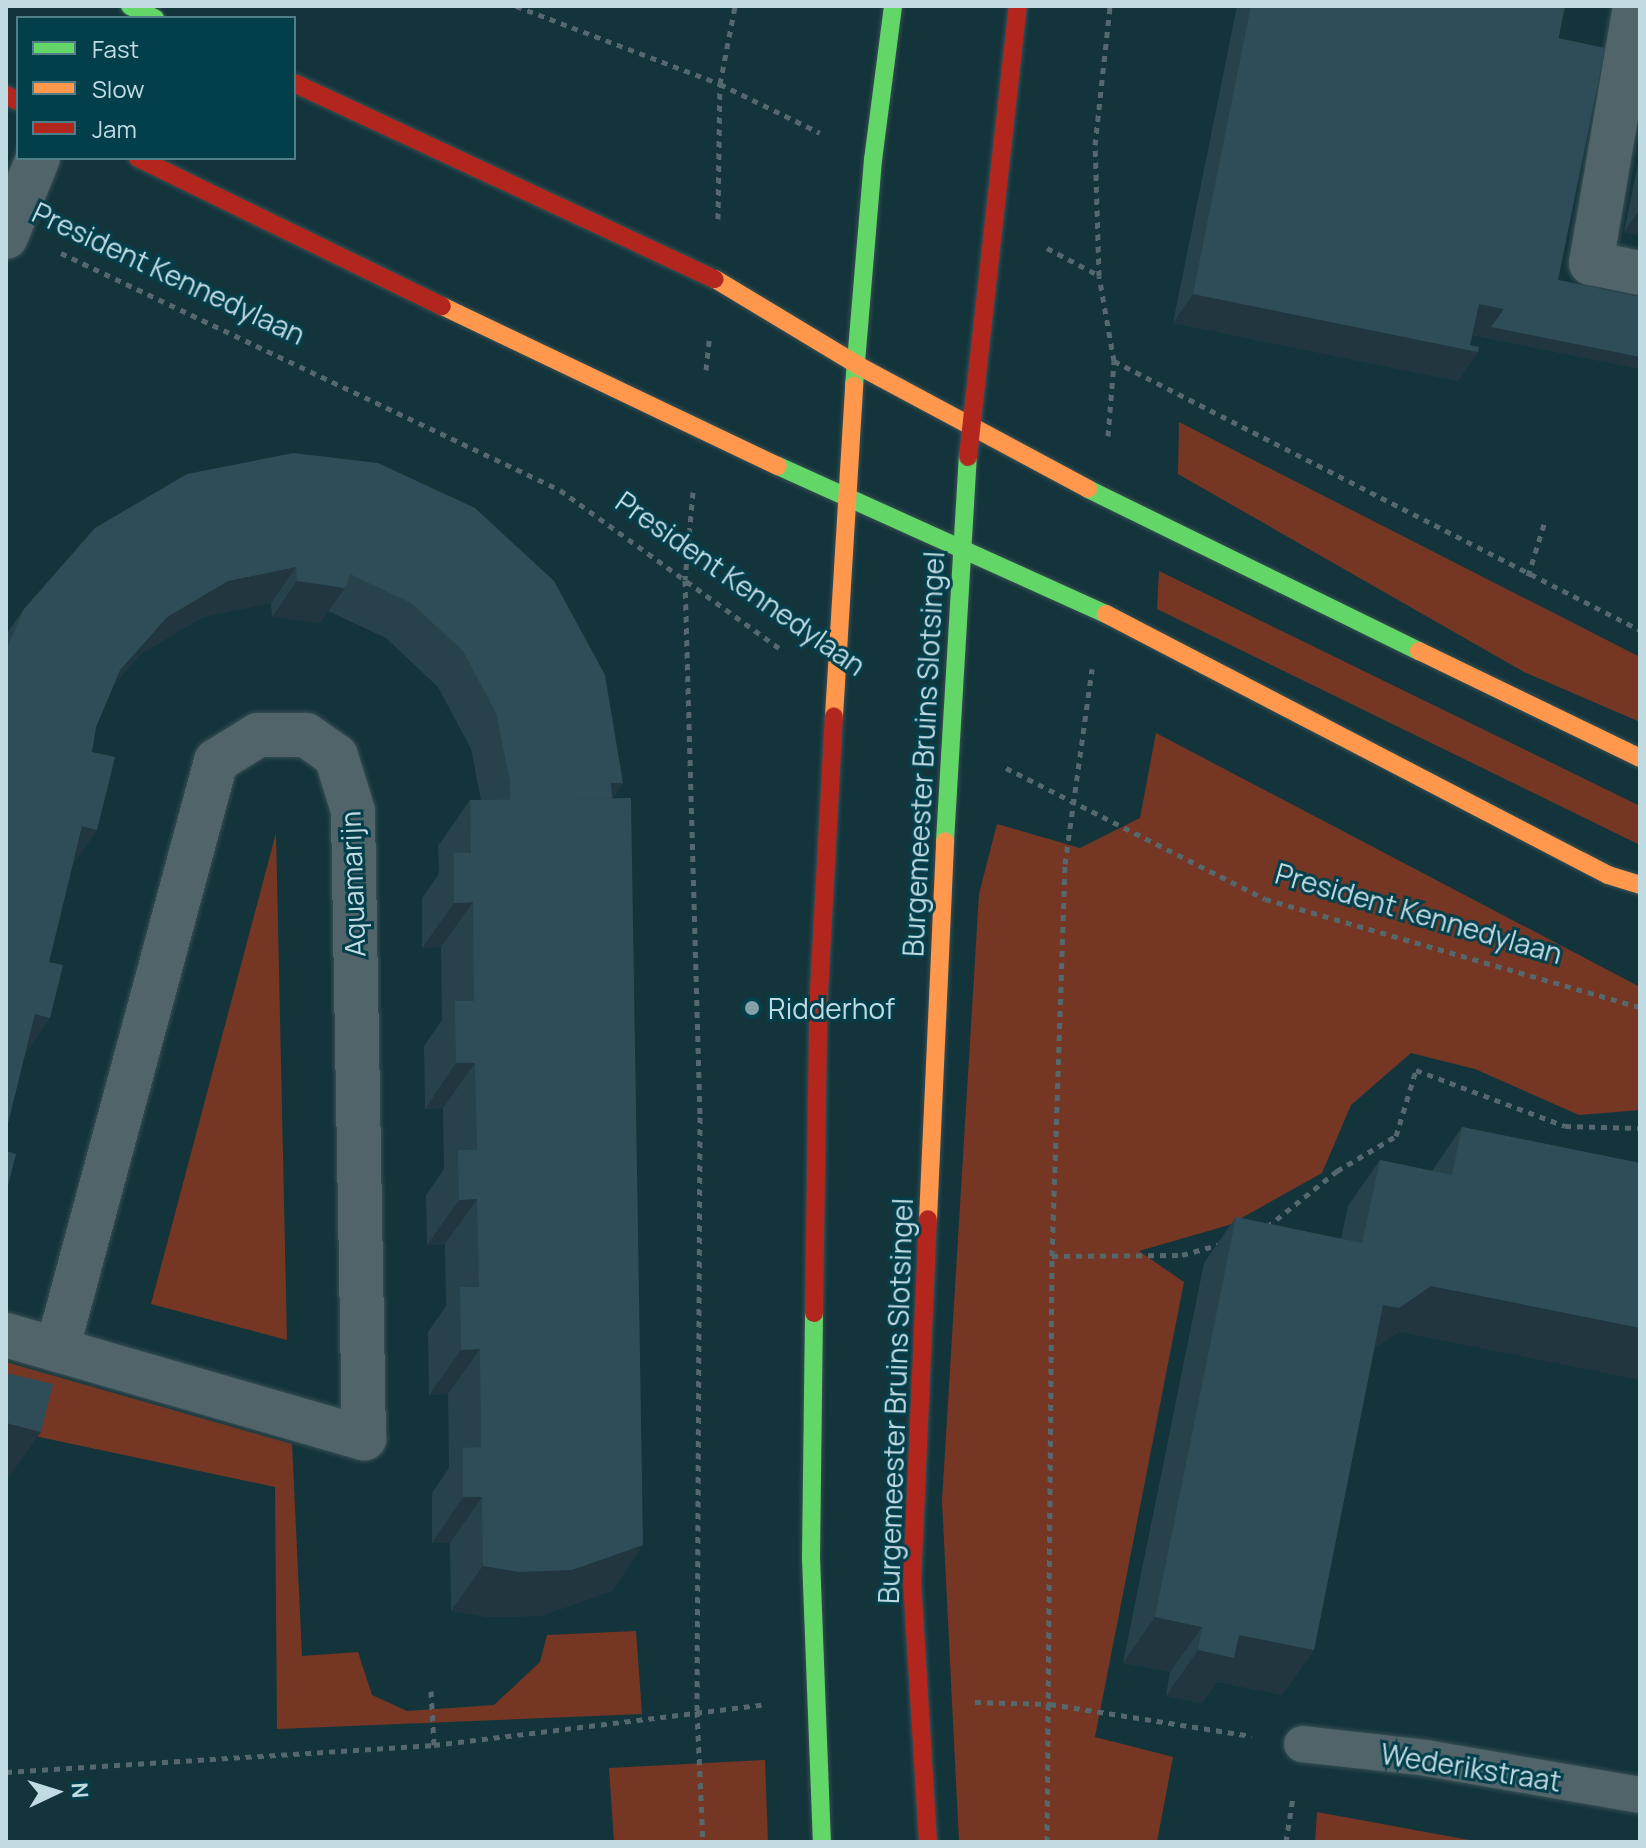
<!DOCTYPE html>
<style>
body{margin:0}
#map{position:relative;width:1646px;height:1848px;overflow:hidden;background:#13343b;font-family:Manrope,sans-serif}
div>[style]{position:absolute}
.green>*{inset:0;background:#753724}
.path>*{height:5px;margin-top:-2.5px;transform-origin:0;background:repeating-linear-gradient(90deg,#54686d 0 6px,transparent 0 12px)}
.roads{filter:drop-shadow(0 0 2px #384f53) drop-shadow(0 0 2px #384f53)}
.lane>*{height:36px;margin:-18px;padding:0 18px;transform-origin:18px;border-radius:18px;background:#50646a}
.street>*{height:44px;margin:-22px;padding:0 22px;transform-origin:22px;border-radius:22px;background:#50646a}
.fast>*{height:18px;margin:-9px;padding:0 9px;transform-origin:9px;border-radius:9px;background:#63d668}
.slow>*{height:18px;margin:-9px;padding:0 9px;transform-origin:9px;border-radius:9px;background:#ff974d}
.jam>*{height:18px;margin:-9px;padding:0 9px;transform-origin:9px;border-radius:9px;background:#b3261e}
.wall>*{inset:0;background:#28424c}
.shaded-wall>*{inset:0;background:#21363e}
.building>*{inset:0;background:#2f4d58}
.dots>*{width:22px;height:22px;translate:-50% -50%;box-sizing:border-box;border:4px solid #033e4b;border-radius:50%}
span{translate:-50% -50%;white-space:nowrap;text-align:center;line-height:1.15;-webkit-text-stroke:6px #033e4b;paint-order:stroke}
.street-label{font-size:28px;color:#c1dbe3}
.poi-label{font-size:28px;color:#c1dbe3}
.left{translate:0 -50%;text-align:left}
.frame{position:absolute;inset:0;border:8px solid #c1dbe3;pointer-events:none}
.legend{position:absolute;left:16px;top:16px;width:280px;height:144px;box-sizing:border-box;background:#033e4b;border:2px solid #4f7d88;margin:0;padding:10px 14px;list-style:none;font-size:24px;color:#c1dbe3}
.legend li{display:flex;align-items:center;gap:16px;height:40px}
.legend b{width:40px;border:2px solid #4f7d88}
.north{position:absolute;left:16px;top:1752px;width:80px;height:80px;-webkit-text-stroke:6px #033e4b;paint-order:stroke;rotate:86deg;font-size:22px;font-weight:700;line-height:32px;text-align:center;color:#c1dbe3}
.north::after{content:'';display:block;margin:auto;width:28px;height:36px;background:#c1dbe3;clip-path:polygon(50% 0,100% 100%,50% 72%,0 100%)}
</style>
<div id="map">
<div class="green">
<i style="clip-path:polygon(1179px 422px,1640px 657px,1640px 722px,1524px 672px,1178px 474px)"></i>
<i style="clip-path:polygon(1159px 571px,1640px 806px,1640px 845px,1157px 609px)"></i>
<i style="clip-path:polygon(1156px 733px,1640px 987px,1640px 1110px,1579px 1115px,1475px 1069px,1411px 1053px,1351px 1105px,1322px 1173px,1229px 1225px,1139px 1251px,1184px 1282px,1095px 1737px,1173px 1757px,1157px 1842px,959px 1842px,942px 1501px,979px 894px,997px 824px,1080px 848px,1140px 818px)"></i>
<i style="clip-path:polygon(276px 833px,287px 1340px,151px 1304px)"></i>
<i style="clip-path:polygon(6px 1362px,292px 1444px,302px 1656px,358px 1652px,372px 1695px,407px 1711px,494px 1705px,540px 1662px,547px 1635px,636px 1631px,642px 1714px,277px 1729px,275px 1487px,30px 1435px,6px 1409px)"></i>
<i style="clip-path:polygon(765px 1760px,768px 1842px,614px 1842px,609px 1768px)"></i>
<i style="clip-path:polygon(1317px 1812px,1480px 1842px,1315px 1842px)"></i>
</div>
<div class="path">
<i style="left:516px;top:6px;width:218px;rotate:20.9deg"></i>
<i style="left:720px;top:84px;width:111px;rotate:26.1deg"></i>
<i style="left:718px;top:219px;width:135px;rotate:-89.2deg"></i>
<i style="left:720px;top:84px;width:79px;rotate:-79.1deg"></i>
<i style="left:1047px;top:248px;width:58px;rotate:27.9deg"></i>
<i style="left:61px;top:253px;width:552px;rotate:25.41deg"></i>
<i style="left:560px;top:490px;width:270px;rotate:35.8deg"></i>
<i style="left:1114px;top:361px;width:591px;rotate:27.09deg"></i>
<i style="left:706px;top:370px;width:30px;rotate:-84deg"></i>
<i style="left:1108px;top:436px;width:75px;rotate:-85.4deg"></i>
<i style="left:1114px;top:361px;width:86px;rotate:-100deg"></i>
<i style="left:1099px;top:276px;width:131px;rotate:-91.7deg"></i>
<i style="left:1095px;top:145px;width:140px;rotate:-83.8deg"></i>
<i style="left:693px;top:492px;width:88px;rotate:95.2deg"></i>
<i style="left:685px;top:580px;width:537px;rotate:88.4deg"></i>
<i style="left:700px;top:1117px;width:594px;rotate:90.29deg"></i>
<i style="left:697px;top:1711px;width:131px;rotate:87.4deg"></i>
<i style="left:1528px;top:576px;width:58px;rotate:-72.8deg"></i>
<i style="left:1006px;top:768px;width:290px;rotate:26.8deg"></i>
<i style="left:1265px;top:899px;width:390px;rotate:16.1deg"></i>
<i style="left:1267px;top:1227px;width:90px;rotate:-38.7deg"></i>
<i style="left:1337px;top:1171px;width:69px;rotate:-30.7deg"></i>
<i style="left:1396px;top:1136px;width:69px;rotate:-73.1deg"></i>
<i style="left:1416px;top:1070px;width:159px;rotate:20.6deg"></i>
<i style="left:1565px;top:1126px;width:75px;rotate:1.5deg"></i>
<i style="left:1052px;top:1256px;width:130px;rotate:-0.4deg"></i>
<i style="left:1182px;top:1255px;width:41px;rotate:-15.8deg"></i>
<i style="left:431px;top:1691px;width:54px;rotate:86.8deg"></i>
<i style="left:975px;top:1702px;width:75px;rotate:1.5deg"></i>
<i style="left:1050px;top:1704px;width:204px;rotate:9deg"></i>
<i style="left:6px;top:1772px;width:429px;rotate:-3.6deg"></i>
<i style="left:434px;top:1745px;width:330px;rotate:-7deg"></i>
<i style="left:1047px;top:1842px;width:586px;rotate:-89.51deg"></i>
<i style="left:1052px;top:1256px;width:392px;rotate:-88.1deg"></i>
<i style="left:1065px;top:864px;width:197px;rotate:-82.1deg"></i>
<i style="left:1286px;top:1842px;width:46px;rotate:-81.2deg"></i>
</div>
<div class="roads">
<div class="lane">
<i style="left:1302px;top:1744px;width:125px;rotate:6.4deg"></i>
<i style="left:1426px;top:1758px;width:217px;rotate:9.8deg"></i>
</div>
<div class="street">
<i style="left:1635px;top:6px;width:261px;rotate:99.7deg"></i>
<i style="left:1591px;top:263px;width:50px;rotate:11.5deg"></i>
<i style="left:6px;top:237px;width:85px;rotate:-67.9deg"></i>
<i style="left:6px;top:1335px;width:373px;rotate:16.1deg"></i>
<i style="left:364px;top:1438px;width:627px;rotate:-91.01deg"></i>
<i style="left:353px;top:811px;width:58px;rotate:-107.2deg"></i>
<i style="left:336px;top:756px;width:37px;rotate:-145deg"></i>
<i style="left:306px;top:735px;width:48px;rotate:180deg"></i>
<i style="left:258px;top:735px;width:49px;rotate:148.2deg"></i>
<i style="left:216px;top:761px;width:610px;rotate:105.11deg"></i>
</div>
<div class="fast">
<i style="left:130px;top:6px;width:28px;rotate:26deg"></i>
<i style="left:854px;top:386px;width:227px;rotate:-85.2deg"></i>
<i style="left:873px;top:160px;width:155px;rotate:-82.6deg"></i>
<i style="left:778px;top:466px;width:360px;rotate:24.3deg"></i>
<i style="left:1088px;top:489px;width:369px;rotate:26.1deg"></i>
<i style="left:945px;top:841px;width:385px;rotate:-86.6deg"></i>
<i style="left:814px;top:1313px;width:245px;rotate:90.7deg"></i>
<i style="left:811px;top:1558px;width:284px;rotate:87.8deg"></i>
</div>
<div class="slow">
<i style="left:715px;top:279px;width:168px;rotate:31.1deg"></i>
<i style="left:859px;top:366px;width:260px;rotate:28.2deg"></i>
<i style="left:442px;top:306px;width:372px;rotate:25.5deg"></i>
<i style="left:1106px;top:614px;width:566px;rotate:27.47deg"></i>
<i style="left:1608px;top:875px;width:34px;rotate:17deg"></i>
<i style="left:1419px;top:651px;width:246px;rotate:25.8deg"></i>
<i style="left:834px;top:716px;width:331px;rotate:-86.5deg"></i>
<i style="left:928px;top:1219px;width:378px;rotate:-87.4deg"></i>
</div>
<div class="jam">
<i style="left:294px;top:83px;width:464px;rotate:25deg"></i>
<i style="left:6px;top:95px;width:13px;rotate:27deg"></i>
<i style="left:138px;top:158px;width:338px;rotate:26deg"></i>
<i style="left:968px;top:457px;width:454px;rotate:-83.7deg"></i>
<i style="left:814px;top:1313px;width:303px;rotate:-89.2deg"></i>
<i style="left:818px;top:1010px;width:294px;rotate:-86.9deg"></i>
<i style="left:928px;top:1842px;width:259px;rotate:-93.5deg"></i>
<i style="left:912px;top:1583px;width:364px;rotate:-87.5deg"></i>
</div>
</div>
<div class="wall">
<i style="clip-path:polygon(1237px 6px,1565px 6px,1558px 38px,1558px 280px,1640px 297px,1640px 369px,1472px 335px,1470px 345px,1478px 352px,1458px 381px,1173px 323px)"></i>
<i style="clip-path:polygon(1640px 154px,1640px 235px,1624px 232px)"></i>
<i style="clip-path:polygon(293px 453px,623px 783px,613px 798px,643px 1545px,612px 1591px,541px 1616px,488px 1617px,451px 1611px,450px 1543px,432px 1543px,432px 1493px,449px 1468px,448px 1394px,429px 1395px,428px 1332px,446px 1306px,445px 1244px,427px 1245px,426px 1195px,444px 1169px,443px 1108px,425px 1109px,424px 1046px,442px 1020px,441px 947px,422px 948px,422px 898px,439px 874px,438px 846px,470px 800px,481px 800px,471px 749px,438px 687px,386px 638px,328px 611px,320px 623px,272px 617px,271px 603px,203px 617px,142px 653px,114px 684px,96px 727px,92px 752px,97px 830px,73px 864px,49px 962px,50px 1018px,25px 1054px,6px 1131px,6px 635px,24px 609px)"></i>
<i style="clip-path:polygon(1462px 1127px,1640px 1163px,1374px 1348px,1314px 1650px,1282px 1695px,1217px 1682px,1202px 1703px,1166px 1696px,1170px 1672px,1123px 1663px,1204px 1263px,1236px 1217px,1341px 1239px,1348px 1206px,1380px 1160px,1432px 1171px)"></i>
</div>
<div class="shaded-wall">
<i style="clip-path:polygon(1640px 209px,1640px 235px,1624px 232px)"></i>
<i style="clip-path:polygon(1193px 294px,1478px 352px,1458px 381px,1173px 323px)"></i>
<i style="clip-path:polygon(1479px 304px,1504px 309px,1640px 357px,1640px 369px,1459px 332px)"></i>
<i style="clip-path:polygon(296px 567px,271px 603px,203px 617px,142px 653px,95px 705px,120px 670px,167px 617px,228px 581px)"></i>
<i style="clip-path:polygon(297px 581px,345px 588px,320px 623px,272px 617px)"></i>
<i style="clip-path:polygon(611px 783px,623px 783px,606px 808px)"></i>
<i style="clip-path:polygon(82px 826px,97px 830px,65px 875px)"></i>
<i style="clip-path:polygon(473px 902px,441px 947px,422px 948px,454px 903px)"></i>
<i style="clip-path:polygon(35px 1014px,50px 1018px,19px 1063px)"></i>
<i style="clip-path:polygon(456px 1063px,475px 1063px,443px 1108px,425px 1109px)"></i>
<i style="clip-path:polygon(477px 1199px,445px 1244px,427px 1245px,459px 1200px)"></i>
<i style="clip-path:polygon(1431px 1286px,1640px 1328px,1640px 1380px,1399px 1332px,1367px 1353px,1383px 1305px)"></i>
<i style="clip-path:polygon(480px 1349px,448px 1394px,429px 1395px,461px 1350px)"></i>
<i style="clip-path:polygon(6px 1423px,41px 1432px,9px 1477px,6px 1476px)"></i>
<i style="clip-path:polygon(463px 1497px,482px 1497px,450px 1543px,432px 1543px)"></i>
<i style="clip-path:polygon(643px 1545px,612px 1591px,541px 1616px,488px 1617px,451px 1611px,483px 1566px)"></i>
<i style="clip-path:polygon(1155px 1617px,1202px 1627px,1170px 1672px,1123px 1663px)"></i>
<i style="clip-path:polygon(1239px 1635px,1314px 1650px,1282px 1695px,1217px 1682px,1202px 1703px,1166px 1696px,1198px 1650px)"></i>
</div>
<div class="building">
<i style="clip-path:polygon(1251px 6px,1565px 6px,1504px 309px,1479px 304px,1470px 345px,1479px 347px,1478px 352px,1193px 294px)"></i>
<i style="clip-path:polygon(1558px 38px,1605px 48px,1558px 280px,1640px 297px,1640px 357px,1491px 327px,1504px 309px)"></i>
<i style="clip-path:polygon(293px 453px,378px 463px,475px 508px,554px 581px,605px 675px,623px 783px,611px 783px,612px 798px,510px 800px,510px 781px,496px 713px,463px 651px,411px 603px,350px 574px,345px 588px,297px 581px,296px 567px,228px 581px,167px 617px,120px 670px,96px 727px,6px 704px,6px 651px,24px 609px,95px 528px,187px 474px)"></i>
<i style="clip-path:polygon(6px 704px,96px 726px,92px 752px,115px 757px,97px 830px,82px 826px,49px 962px,63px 965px,50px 1018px,35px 1014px,6px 1131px)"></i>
<i style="clip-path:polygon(631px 798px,643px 1545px,572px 1570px,519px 1572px,483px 1566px,482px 1497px,463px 1497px,463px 1448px,481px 1447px,480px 1349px,461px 1350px,460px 1287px,479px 1287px,477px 1199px,459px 1200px,458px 1150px,477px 1150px,475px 1063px,456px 1063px,455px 1001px,474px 1001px,473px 902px,454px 903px,454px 853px,471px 853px,470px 800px)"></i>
<i style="clip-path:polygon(1462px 1127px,1640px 1163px,1640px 1328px,1431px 1286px,1399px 1308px,1383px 1305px,1314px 1650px,1239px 1635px,1234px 1658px,1198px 1650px,1202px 1627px,1155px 1617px,1236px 1217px,1362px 1243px,1380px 1160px,1452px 1175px)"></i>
<i style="clip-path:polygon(6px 1151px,16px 1154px,6px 1193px)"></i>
<i style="clip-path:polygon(6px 1373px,53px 1384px,41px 1432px,6px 1423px)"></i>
</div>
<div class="dots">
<i style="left:752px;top:1008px;background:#84a1a8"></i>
</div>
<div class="street-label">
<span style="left:169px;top:273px;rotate:25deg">President Kennedylaan</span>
<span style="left:741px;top:583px;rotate:35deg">President Kennedylaan</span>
<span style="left:923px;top:754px;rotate:-87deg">Burgemeester Bruins Slotsingel</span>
<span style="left:352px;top:884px;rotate:-92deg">Aquamarijn</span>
<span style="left:1419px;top:913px;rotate:16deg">President Kennedylaan</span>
<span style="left:895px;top:1401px;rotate:-88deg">Burgemeester Bruins Slotsingel</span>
<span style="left:1471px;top:1767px;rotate:9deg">Wederikstraat</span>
</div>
<div class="poi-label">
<span class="left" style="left:768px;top:1008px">Ridderhof</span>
</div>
<div class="frame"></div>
<ul class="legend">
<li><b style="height:10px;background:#63d668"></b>Fast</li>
<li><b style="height:10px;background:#ff974d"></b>Slow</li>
<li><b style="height:10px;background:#b3261e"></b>Jam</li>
</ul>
<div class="north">N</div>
</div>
